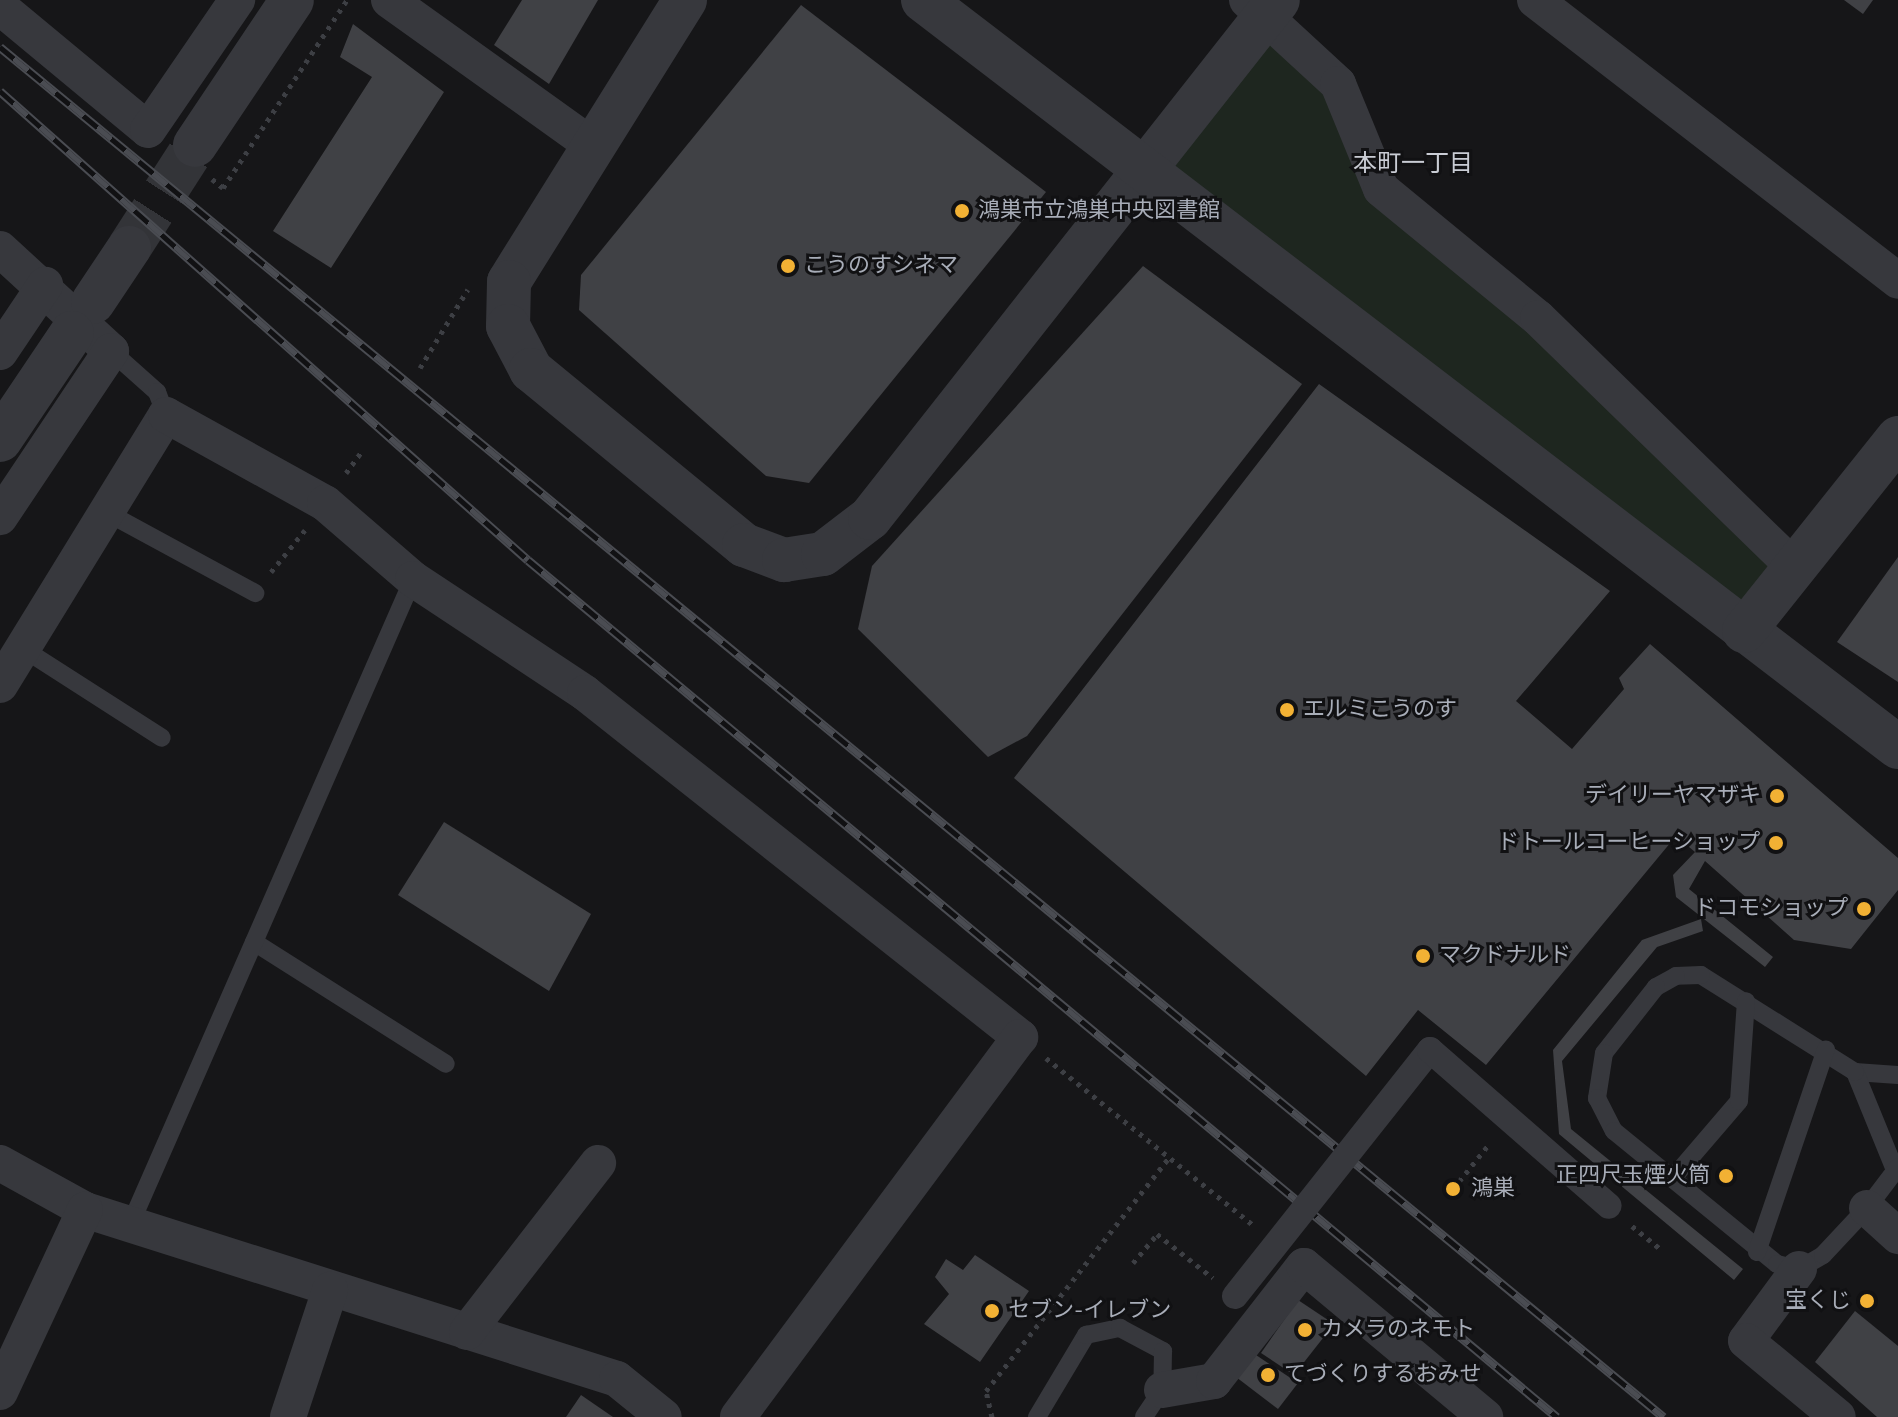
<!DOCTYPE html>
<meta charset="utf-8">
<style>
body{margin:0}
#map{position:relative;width:1898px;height:1417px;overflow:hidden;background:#161618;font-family:"Nunito Sans","Noto Sans JP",sans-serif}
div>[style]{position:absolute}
.green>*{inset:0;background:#1e261f}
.building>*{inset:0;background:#404145}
.tertiary-tunnel>*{height:44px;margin-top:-22px;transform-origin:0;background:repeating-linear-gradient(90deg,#333438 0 44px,transparent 0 66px)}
.path>*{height:5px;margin-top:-2.5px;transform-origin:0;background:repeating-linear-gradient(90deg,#3d3f44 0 4px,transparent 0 10px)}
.service>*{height:18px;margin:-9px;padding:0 9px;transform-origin:9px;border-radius:9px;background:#37383d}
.minor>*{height:36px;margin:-18px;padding:0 18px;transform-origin:18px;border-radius:18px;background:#37383d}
.tertiary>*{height:44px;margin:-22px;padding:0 22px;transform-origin:22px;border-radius:22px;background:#37383d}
.rail>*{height:9px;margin-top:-4.5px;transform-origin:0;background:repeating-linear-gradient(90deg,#111113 0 18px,#4a4c52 0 36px);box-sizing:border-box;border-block:2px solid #4a4c52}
.pedestrian-bridge>*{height:26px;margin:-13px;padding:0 13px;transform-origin:13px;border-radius:13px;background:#37383d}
.dots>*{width:22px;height:22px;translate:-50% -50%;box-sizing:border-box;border:4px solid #111113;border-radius:50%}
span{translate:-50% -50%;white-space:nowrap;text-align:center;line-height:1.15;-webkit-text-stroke:6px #111113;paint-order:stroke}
.poi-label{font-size:22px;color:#a8adb8}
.left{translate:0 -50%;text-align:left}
.right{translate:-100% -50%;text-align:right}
.neighbourhood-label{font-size:24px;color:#c9ccd4}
</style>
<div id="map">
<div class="green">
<i style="clip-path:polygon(1267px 13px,1338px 84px,1381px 189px,1796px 569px,1744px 631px,1138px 172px)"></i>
</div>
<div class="building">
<i style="clip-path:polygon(522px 0,598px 0,549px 84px,494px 45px)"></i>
<i style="clip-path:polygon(1844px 0,1873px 0,1863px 14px)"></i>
<i style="clip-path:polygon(801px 5px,1046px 192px,809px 483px,766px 476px,579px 310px,581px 275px)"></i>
<i style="clip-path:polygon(353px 24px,444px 92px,331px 268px,273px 231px,372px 77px,340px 57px)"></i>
<i style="clip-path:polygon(1143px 266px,1302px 384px,1027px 736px,988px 757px,858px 629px,872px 566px)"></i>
<i style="clip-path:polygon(1319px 384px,1610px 591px,1516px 701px,1572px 749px,1624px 689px,1619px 678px,1650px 644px,1898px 858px,1898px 890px,1851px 949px,1794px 940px,1705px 861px,1689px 889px,1773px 957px,1765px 967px,1676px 897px,1673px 875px,1695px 852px,1676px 836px,1486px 1065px,1418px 1010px,1366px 1076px,1014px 778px)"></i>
<i style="clip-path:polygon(1898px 557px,1898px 682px,1837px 642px)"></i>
<i style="clip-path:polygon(444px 822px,591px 914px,549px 991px,398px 895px)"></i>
<i style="clip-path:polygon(1701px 919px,1703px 931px,1657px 947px,1562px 1061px,1571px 1129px,1743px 1269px,1734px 1280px,1559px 1134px,1553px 1050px,1642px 940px)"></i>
<i style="clip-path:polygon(975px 1255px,1029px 1291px,980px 1362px,924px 1324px,949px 1294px,935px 1277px,946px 1259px,963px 1270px)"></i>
<i style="clip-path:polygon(1298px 1300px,1334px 1324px,1294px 1375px,1261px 1353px)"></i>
<i style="clip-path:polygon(1855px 1311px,1898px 1346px,1898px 1417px,1877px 1417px,1815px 1362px)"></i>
<i style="clip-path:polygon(1256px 1355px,1298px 1383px,1278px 1409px,1236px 1377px)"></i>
<i style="clip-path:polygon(581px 1395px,613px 1417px,566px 1417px)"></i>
</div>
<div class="tertiary-tunnel">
<i style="left:129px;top:248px;width:122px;rotate:-57.3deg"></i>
</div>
<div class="path">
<i style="left:212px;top:179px;width:14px;rotate:39deg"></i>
<i style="left:223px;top:188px;width:225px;rotate:-56.6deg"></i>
<i style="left:420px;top:368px;width:92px;rotate:-58.7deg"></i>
<i style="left:346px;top:473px;width:27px;rotate:-54deg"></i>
<i style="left:271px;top:572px;width:54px;rotate:-51deg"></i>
<i style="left:1046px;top:1058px;width:266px;rotate:38.9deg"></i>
<i style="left:1453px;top:1189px;width:59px;rotate:-51.2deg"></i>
<i style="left:1632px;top:1226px;width:35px;rotate:39deg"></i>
<i style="left:1133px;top:1263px;width:38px;rotate:-50deg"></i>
<i style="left:1157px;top:1234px;width:71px;rotate:38.2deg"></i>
<i style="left:992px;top:1417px;width:27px;rotate:-103deg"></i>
<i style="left:986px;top:1391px;width:295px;rotate:-51.9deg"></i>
</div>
<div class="service">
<i style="left:111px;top:351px;width:62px;rotate:41.7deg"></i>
<i style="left:157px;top:392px;width:25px;rotate:69deg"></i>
<i style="left:106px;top:512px;width:170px;rotate:28.5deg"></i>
<i style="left:22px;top:648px;width:166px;rotate:32.7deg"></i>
<i style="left:254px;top:942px;width:227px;rotate:32.4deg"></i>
<i style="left:1855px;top:1072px;width:43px;rotate:4deg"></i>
<i style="left:1895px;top:1170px;width:106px;rotate:-112.2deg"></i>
<i style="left:1855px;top:1072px;width:182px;rotate:-147.8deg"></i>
<i style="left:1701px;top:975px;width:25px;rotate:178deg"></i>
<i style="left:1676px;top:976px;width:23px;rotate:151deg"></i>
<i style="left:1656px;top:987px;width:84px;rotate:128.2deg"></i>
<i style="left:1604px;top:1053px;width:46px;rotate:98.8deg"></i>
<i style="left:1597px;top:1098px;width:37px;rotate:63deg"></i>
<i style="left:1614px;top:1131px;width:210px;rotate:39.2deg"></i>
<i style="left:1777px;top:1264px;width:23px;rotate:13deg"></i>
<i style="left:1799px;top:1269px;width:28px;rotate:-30deg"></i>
<i style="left:1823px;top:1255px;width:64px;rotate:-46.9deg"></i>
<i style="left:1867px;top:1208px;width:51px;rotate:-52.9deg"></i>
<i style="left:1673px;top:1178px;width:101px;rotate:-49.4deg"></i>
<i style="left:1739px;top:1101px;width:100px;rotate:-86deg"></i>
<i style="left:130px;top:1225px;width:705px;rotate:-66.34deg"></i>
<i style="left:1757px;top:1252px;width:214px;rotate:-71.2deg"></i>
<i style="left:1037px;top:1417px;width:96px;rotate:-59.1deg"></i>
<i style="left:1086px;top:1335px;width:35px;rotate:-12deg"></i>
<i style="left:1120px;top:1328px;width:49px;rotate:28.1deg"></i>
<i style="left:1163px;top:1351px;width:39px;rotate:91deg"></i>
<i style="left:1162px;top:1390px;width:32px;rotate:124deg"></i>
</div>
<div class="minor">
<i style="left:389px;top:0;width:251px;rotate:35.6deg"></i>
<i style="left:1247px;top:0;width:124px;rotate:42.7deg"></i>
<i style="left:1338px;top:84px;width:113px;rotate:67.7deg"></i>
<i style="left:1381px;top:189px;width:203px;rotate:39.4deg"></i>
<i style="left:1538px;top:318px;width:360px;rotate:44.2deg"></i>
<i style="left:1535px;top:0;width:459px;rotate:37.7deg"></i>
<i style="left:0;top:7px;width:192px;rotate:39.7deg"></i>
<i style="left:148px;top:130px;width:158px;rotate:-55.6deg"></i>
<i style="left:0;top:249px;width:151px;rotate:42.6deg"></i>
<i style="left:111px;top:351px;width:200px;rotate:123.8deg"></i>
<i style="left:0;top:352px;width:81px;rotate:-56.1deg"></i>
<i style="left:0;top:685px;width:317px;rotate:-58.4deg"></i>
<i style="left:166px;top:415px;width:182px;rotate:29deg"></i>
<i style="left:325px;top:503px;width:116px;rotate:40.8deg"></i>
<i style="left:413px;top:579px;width:206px;rotate:33.5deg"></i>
<i style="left:585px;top:693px;width:555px;rotate:38.34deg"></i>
<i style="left:1020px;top:1037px;width:473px;rotate:126.6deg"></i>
<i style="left:0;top:1163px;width:97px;rotate:28.9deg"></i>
<i style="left:85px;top:1210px;width:558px;rotate:17.62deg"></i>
<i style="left:617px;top:1379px;width:60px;rotate:39deg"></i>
<i style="left:1867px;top:1208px;width:42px;rotate:42.1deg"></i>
<i style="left:1799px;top:1269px;width:89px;rotate:126.4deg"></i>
<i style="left:1746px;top:1341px;width:119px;rotate:39.6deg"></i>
<i style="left:467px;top:1332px;width:214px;rotate:-52.2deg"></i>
<i style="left:1162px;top:1390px;width:53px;rotate:-9.8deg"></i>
<i style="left:1214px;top:1381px;width:146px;rotate:-52deg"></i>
<i style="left:1304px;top:1266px;width:236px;rotate:39.8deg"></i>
<i style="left:0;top:1392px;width:201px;rotate:-65deg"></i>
<i style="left:288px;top:1417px;width:134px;rotate:-71.7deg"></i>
</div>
<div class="tertiary">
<i style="left:685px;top:0;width:332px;rotate:122deg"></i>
<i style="left:509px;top:282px;width:44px;rotate:91.3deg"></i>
<i style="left:508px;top:326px;width:50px;rotate:62.4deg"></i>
<i style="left:531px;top:370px;width:276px;rotate:39.4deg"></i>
<i style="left:744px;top:545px;width:43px;rotate:20.6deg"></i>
<i style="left:784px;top:560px;width:39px;rotate:-9deg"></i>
<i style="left:823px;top:554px;width:59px;rotate:-37.5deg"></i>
<i style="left:870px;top:518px;width:659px;rotate:-51.77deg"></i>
<i style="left:923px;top:0;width:1228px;rotate:37.46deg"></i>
<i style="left:195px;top:145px;width:174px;rotate:-56.2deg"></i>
<i style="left:93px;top:302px;width:65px;rotate:-56.3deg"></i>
<i style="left:0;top:440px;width:129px;rotate:-56.1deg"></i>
<i style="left:1744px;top:631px;width:247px;rotate:-51.4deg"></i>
</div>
<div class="rail">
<i style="left:0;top:47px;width:2155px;rotate:39.47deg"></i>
<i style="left:0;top:91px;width:706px;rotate:41.61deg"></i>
<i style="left:528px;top:560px;width:1339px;rotate:39.79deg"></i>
</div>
<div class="pedestrian-bridge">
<i style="left:1235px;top:1296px;width:314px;rotate:-51.6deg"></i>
<i style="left:1430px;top:1050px;width:237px;rotate:41.1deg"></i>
</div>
<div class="dots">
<i style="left:962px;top:211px;background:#f2b134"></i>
<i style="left:788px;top:266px;background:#f2b134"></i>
<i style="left:1287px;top:710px;background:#f2b134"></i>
<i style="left:1777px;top:796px;background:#f2b134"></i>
<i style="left:1776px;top:843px;background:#f2b134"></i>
<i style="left:1864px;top:909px;background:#f2b134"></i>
<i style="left:1423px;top:956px;background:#f2b134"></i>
<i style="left:1726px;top:1176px;background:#f2b134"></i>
<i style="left:1453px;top:1189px;background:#f2b134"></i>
<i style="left:1867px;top:1301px;background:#f2b134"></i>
<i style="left:992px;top:1311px;background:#f2b134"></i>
<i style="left:1305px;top:1330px;background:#f2b134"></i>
<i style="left:1268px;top:1375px;background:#f2b134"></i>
</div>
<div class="poi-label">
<span class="left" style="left:978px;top:211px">鴻巣市立鴻巣中央図書館</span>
<span class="left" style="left:804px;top:266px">こうのすシネマ</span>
<span class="left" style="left:1303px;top:710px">エルミこうのす</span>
<span class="right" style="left:1761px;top:796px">デイリーヤマザキ</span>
<span class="right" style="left:1760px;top:843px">ドトールコーヒーショップ</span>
<span class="right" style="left:1848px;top:909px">ドコモショップ</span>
<span class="left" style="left:1439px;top:956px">マクドナルド</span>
<span class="right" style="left:1710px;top:1176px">正四尺玉煙火筒</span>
<span class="left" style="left:1471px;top:1189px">鴻巣</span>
<span class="right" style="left:1851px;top:1301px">宝くじ</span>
<span class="left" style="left:1008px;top:1311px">セブン-イレブン</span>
<span class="left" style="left:1321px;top:1330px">カメラのネモト</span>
<span class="left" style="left:1284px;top:1375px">てづくりするおみせ</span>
</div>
<div class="neighbourhood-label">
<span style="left:1413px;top:164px">本町一丁目</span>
</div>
</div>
